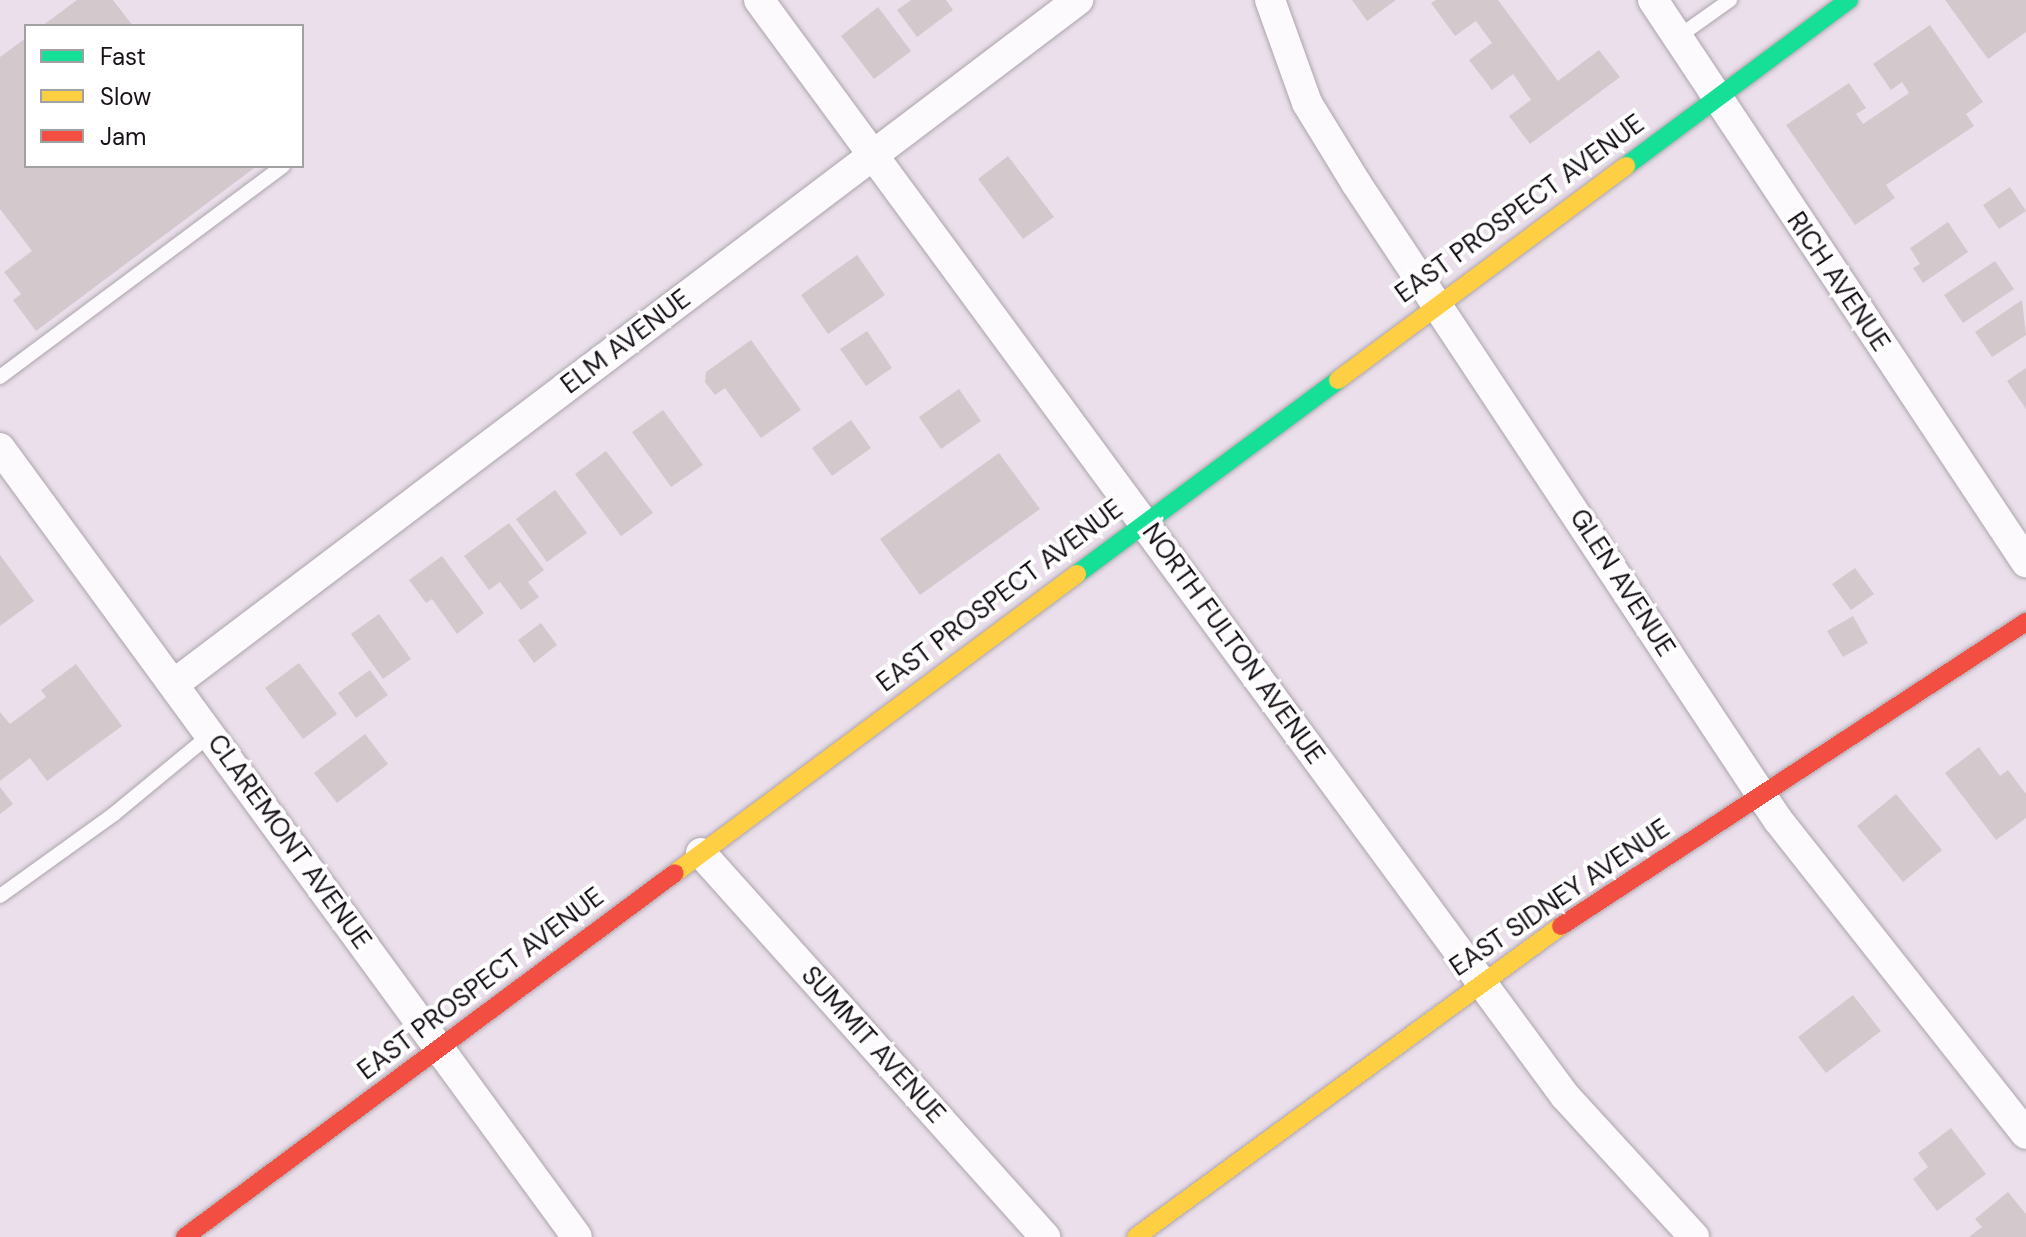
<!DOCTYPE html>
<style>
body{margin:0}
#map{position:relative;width:2026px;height:1237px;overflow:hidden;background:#eadfea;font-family:"DM Sans",sans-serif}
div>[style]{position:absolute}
.building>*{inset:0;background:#d3c9cc}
.roads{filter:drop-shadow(0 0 2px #aca4ac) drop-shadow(0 0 2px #aca4ac)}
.lane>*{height:14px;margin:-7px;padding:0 7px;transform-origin:7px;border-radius:7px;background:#fcfafc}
.street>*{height:30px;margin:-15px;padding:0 15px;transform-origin:15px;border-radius:15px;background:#fcfafc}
.fast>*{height:18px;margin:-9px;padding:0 9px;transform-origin:9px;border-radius:9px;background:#16e098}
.slow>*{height:18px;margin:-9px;padding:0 9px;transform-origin:9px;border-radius:9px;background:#ffcf43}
.jam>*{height:18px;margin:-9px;padding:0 9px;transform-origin:9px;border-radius:9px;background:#f24e42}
span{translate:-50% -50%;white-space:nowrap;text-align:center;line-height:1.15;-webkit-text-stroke:8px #fff;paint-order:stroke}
.street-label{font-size:26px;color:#181118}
.legend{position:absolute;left:24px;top:24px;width:280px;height:144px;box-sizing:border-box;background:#fff;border:2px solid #a3a0a3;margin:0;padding:10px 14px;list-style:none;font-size:24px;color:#181118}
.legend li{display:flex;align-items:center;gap:16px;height:40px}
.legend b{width:40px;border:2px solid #a3a0a3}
</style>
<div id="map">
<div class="building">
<i style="clip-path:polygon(77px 0,113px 0,133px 26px,42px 26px)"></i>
<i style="clip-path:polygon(911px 0,946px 0,953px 10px,917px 37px,897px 10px)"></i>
<i style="clip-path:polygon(1352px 0,1396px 0,1367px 21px)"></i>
<i style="clip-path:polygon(1436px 0,1498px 0,1558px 81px,1599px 50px,1620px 77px,1530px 144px,1509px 116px,1531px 100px,1513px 74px,1492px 90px,1469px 60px,1492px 43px,1476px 21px,1455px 36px,1431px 3px)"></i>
<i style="clip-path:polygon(1945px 0,2026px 0,2026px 32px,1988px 59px)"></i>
<i style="clip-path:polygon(878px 7px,911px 51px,874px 79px,841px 36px)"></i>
<i style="clip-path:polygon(1930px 25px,1983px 102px,1966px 114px,1974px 126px,1886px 185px,1895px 198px,1855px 225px,1786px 125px,1849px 83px,1866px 108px,1856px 114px,1863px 124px,1909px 93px,1902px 82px,1891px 90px,1873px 64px)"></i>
<i style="clip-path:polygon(26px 38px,26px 166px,257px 166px,36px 331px,13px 300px,21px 294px,4px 272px,32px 251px,0 209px,0 57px)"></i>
<i style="clip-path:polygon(1008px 156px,1054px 217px,1023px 239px,978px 179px)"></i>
<i style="clip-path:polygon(2010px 187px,2026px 211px,1999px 229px,1983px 205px)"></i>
<i style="clip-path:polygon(1948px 222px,1968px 252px,1923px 283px,1913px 268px,1920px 264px,1910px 248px)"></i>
<i style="clip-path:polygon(857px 255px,885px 295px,828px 334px,801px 295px)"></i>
<i style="clip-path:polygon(1995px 261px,2014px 289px,1963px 323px,1944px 295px)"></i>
<i style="clip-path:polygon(2022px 300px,2026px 335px,1992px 357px,1975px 332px)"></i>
<i style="clip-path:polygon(867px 331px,892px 368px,866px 386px,840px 349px)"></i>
<i style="clip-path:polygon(751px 340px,801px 410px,761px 438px,725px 388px,715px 395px,705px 382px,706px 372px)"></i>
<i style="clip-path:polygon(2026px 368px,2026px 409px,2007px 381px)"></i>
<i style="clip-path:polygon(959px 389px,981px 421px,941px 449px,919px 417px)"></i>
<i style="clip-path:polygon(663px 410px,703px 465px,671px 487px,632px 432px)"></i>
<i style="clip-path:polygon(851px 420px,871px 448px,832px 476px,812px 448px)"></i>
<i style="clip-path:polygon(606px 451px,653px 513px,621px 536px,575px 474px)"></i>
<i style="clip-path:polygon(999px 453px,1040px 509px,920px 595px,880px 539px)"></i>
<i style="clip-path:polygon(555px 490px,587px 533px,547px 562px,516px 519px)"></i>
<i style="clip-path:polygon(509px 523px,544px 570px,528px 582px,539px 597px,521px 610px,500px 582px,489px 590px,464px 556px)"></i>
<i style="clip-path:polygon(0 555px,34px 601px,0 626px)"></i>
<i style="clip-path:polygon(442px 556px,484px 613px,457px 634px,432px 599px,426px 603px,409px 580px)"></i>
<i style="clip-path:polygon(1855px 568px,1874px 594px,1851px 610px,1832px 584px)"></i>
<i style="clip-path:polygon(379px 614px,411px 659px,383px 679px,351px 634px)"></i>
<i style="clip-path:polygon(1853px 616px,1868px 643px,1843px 657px,1827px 631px)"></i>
<i style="clip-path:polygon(541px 623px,557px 645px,534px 663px,518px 640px)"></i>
<i style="clip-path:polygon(299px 663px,337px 714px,303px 739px,265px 688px)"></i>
<i style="clip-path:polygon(76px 664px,122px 726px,47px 781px,30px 758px,0 781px,0 712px,10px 724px,46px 697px,41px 690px)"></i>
<i style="clip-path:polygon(370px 670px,388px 695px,356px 718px,338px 693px)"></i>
<i style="clip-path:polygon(365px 734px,388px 764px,337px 803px,314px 773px)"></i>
<i style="clip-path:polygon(1979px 747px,2000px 776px,2008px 770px,2026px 794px,2026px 818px,1996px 840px,1945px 773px)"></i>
<i style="clip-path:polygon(0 787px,13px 804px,0 814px)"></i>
<i style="clip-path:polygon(1896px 794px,1942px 850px,1903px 882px,1857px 826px)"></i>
<i style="clip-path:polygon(1853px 995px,1881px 1031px,1826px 1073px,1798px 1037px)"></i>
<i style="clip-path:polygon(1951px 1128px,1986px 1174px,1937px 1211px,1913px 1179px,1928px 1167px,1918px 1153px)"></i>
<i style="clip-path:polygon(2008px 1192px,2026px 1214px,2026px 1237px,1969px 1237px,1982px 1227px,1975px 1219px)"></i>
</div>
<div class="roads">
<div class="lane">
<i style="left:1678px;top:37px;width:64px;rotate:-35.4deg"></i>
<i style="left:0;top:377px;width:353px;rotate:-36.7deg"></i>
<i style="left:0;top:896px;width:140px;rotate:-35.7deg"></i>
<i style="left:114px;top:814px;width:124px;rotate:-39.5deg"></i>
</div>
<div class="street">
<i style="left:759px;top:0;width:1360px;rotate:53.67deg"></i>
<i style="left:1565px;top:1096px;width:191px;rotate:47.5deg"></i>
<i style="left:1270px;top:0;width:109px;rotate:70.2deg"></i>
<i style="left:1307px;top:103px;width:94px;rotate:58.5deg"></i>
<i style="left:1356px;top:183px;width:764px;rotate:56.48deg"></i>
<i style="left:1778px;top:820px;width:400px;rotate:51.7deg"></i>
<i style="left:1653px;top:0;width:675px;rotate:56.43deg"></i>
<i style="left:0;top:448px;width:977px;rotate:53.82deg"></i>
<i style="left:174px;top:684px;width:1134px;rotate:-37.11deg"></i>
<i style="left:701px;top:853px;width:516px;rotate:48.14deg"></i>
</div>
<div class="fast">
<i style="left:1626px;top:166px;width:278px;rotate:-36.7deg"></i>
<i style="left:1077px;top:574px;width:325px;rotate:-36.6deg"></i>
</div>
<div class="slow">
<i style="left:1338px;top:380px;width:359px;rotate:-36.6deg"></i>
<i style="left:675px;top:873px;width:501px;rotate:-36.64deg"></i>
<i style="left:1136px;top:1237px;width:527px;rotate:-36.2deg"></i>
</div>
<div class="jam">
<i style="left:1561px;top:926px;width:556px;rotate:-33.18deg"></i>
<i style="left:185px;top:1237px;width:610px;rotate:-36.61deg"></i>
</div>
</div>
<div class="street-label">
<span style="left:1520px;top:209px;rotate:-36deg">EAST PROSPECT AVENUE</span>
<span style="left:1838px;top:282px;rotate:56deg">RICH AVENUE</span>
<span style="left:626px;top:342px;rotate:-37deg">ELM AVENUE</span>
<span style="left:1622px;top:583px;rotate:57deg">GLEN AVENUE</span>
<span style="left:1000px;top:596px;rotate:-37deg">EAST PROSPECT AVENUE</span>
<span style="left:1233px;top:644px;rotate:54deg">NORTH FULTON AVENUE</span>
<span style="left:289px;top:842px;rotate:54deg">CLAREMONT AVENUE</span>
<span style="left:1560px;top:898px;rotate:-34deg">EAST SIDNEY AVENUE</span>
<span style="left:481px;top:984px;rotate:-37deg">EAST PROSPECT AVENUE</span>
<span style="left:873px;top:1045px;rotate:48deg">SUMMIT AVENUE</span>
</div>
<ul class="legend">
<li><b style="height:10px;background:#16e098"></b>Fast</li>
<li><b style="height:10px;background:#ffcf43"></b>Slow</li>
<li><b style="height:10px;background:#f24e42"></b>Jam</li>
</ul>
</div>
